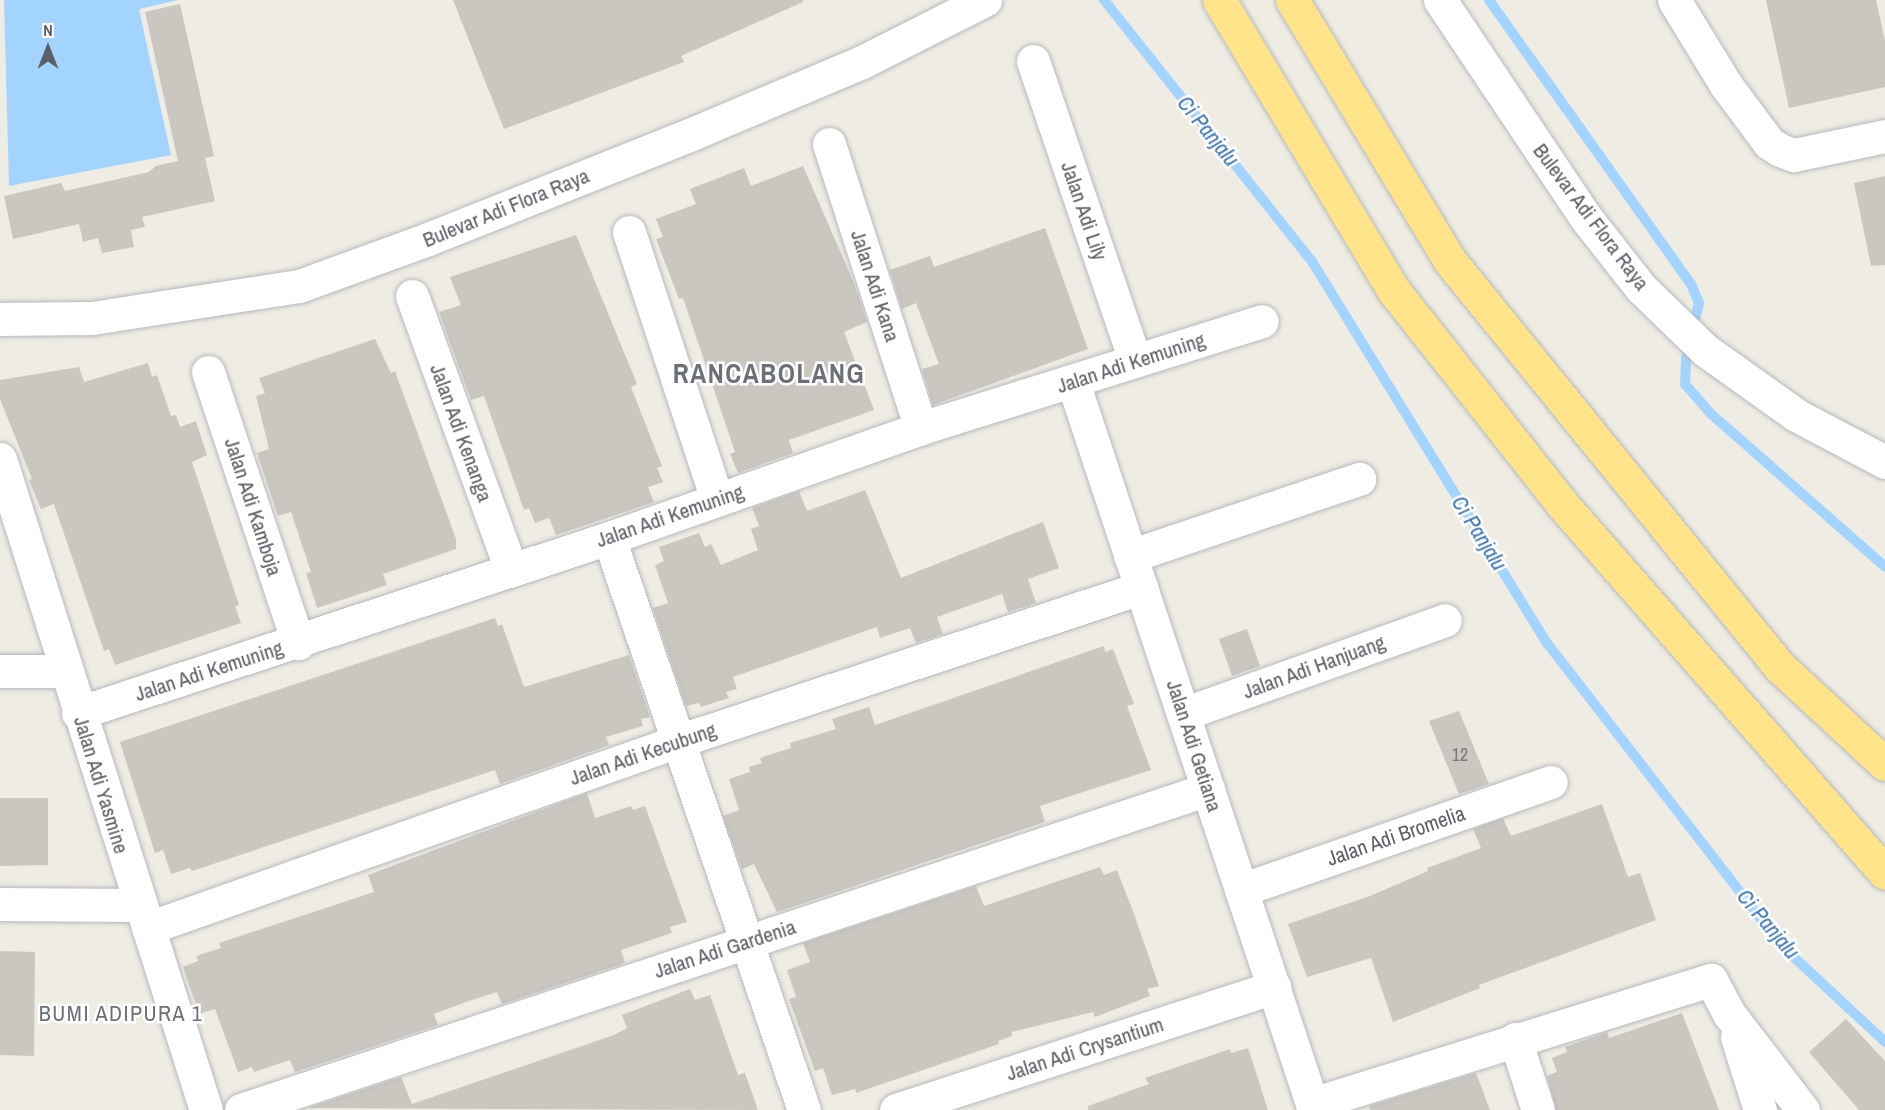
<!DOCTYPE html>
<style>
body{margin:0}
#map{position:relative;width:1885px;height:1110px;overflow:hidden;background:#efece3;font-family:"Archivo Narrow",sans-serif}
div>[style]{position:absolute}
.water>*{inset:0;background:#a3d4ff}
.stream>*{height:10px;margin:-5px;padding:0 5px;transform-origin:5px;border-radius:5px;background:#a3d4ff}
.building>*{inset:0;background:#cac6c0}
.roads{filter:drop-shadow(0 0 2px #b6b9be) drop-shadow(0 0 2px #b6b9be)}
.street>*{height:33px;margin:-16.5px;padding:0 16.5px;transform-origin:16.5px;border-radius:16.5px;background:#fff}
.highway>*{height:33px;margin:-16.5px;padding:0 16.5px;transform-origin:16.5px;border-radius:16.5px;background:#ffe48a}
span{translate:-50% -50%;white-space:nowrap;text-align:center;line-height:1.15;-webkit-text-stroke:5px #fff;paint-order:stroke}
.number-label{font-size:18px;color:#77797c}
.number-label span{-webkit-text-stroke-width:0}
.street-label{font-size:21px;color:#5b5f65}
.water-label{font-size:22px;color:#3a74b7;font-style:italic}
.neighbourhood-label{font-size:22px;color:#6c7177;letter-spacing:1.5px}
.district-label{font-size:27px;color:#6c7177;font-weight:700;letter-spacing:1.5px}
.north{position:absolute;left:18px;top:18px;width:60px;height:60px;-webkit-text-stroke:4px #fff;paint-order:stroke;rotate:0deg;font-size:16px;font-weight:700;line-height:24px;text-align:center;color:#5b5f65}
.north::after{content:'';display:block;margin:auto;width:21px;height:27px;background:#5b5f65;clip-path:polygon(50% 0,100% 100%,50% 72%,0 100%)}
</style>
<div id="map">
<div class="water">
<i style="clip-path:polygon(4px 0,178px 0,139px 9px,171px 155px,9px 186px)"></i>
</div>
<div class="stream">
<i style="left:1104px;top:0;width:336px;rotate:51.5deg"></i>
<i style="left:1313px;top:263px;width:446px;rotate:58.4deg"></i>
<i style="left:1547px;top:643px;width:386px;rotate:52.2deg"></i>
<i style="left:1784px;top:948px;width:138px;rotate:42.9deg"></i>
<i style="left:1489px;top:0;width:349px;rotate:54.6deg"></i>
<i style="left:1691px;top:284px;width:21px;rotate:67deg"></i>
<i style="left:1699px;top:303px;width:57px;rotate:103.1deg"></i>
<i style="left:1686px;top:359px;width:25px;rotate:92deg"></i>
<i style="left:1685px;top:384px;width:38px;rotate:49deg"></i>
<i style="left:1710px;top:413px;width:233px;rotate:41.3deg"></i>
</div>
<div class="building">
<i style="clip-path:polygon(453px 0,803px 0,803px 2px,681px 56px,684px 62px,504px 129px)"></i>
<i style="clip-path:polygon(1766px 0,1876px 0,1885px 41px,1885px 87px,1789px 108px)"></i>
<i style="clip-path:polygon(180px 4px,214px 156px,205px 158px,215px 201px,142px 217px,145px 227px,131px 230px,134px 247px,102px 253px,98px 238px,83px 242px,79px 224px,13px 239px,4px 196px,61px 183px,65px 191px,149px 172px,156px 166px,178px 161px,145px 12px)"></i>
<i style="clip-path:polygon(803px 166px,854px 283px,867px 322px,844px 332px,874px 410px,789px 440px,793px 453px,738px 473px,730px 454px,735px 452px,683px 298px,679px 299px,656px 239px,663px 237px,656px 219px,696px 204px,690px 189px,744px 168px,751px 186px)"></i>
<i style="clip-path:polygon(1885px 176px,1885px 265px,1871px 266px,1854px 183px)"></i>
<i style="clip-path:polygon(1045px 228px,1088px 349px,933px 405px,922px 369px,939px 364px,916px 303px,902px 309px,890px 270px,930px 256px,934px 267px)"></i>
<i style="clip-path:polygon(576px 235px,637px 384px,631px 387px,662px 466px,657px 468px,663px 482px,648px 487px,654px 502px,556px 535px,549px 518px,535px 523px,529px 508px,524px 510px,484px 396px,471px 400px,439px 312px,461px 305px,450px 277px)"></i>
<i style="clip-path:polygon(375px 339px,391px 373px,395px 371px,456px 539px,456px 549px,383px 574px,387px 585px,317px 608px,306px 573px,311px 572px,291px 512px,278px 516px,257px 453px,269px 449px,256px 396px,265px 393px,259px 378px)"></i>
<i style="clip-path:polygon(148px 363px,152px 377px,157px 375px,171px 416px,176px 415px,180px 427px,196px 421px,207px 455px,192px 462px,239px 605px,235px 606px,241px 623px,115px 665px,109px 649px,104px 651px,54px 504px,41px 509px,29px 480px,32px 479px,0 399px,0 380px,79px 367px,84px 382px)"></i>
<i style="clip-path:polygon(865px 490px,901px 578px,1043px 522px,1059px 568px,1028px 579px,1036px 603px,1008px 612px,1002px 594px,937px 617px,943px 634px,916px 643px,910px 628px,880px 638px,877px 627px,733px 677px,737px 689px,726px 692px,729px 698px,701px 707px,699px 703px,686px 706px,653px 608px,668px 603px,655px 565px,664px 561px,659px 547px,699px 533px,705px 547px,711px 544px,721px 565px,758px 550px,751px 529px,759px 526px,752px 508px,799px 491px,807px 511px)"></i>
<i style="clip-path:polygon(495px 618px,498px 626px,502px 624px,524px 687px,629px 655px,650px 717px,641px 719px,643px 726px,606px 737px,609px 745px,500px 784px,495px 770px,192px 871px,190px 868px,171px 874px,163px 850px,155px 853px,120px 742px)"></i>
<i style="clip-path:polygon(1247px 629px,1260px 666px,1232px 676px,1219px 639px)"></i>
<i style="clip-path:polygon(1104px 646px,1105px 652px,1113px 649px,1134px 704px,1127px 706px,1151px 770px,1040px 806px,1045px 822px,777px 912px,754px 864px,742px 869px,723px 816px,739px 810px,729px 779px,750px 772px,749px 767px,762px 763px,760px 758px,791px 748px,790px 743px,836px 729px,832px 719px,850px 713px,869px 707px,875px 725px)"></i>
<i style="clip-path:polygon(1459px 711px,1489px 784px,1459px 794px,1429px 721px)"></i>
<i style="clip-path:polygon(587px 793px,595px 818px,631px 806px,633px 810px,645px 806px,687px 922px,670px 927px,672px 933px,621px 950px,625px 963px,502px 1004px,497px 992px,466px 1002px,434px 1014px,438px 1025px,295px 1072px,290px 1060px,254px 1072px,252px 1067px,238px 1072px,215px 1009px,199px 1014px,183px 967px,198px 961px,196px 956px,221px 948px,219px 943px,374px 892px,368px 875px)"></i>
<i style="clip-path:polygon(0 798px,48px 798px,48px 865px,0 866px)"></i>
<i style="clip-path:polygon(1602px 804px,1628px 877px,1640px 873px,1656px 920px,1479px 985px,1480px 988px,1393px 1022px,1371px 958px,1307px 977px,1288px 924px,1370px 896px,1428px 871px,1427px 868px,1481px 848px,1473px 829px,1503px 818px,1511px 836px)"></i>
<i style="clip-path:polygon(1100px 867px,1104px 875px,1117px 870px,1134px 914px,1159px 986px,1147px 989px,1150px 996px,1095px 1017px,1093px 1012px,1012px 1032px,1012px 1036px,998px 1041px,999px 1044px,856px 1093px,855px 1089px,832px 1095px,823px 1068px,815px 1071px,789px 999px,796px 997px,787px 970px,810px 962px,803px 943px,976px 886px,984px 906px)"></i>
<i style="clip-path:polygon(0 951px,35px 952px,34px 1056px,0 1055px)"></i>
<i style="clip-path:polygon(690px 989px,695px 1000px,710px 995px,738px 1075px,745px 1073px,758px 1110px,308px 1108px,401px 1077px,412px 1104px,614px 1035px,627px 1028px,622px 1015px)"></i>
<i style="clip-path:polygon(1682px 1013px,1719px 1110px,1556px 1110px,1547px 1076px,1557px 1072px,1552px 1058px,1567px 1052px,1565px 1047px,1607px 1032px,1609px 1038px)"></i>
<i style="clip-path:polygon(1846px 1019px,1885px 1061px,1885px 1110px,1859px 1110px,1809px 1052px)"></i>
<i style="clip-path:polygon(1248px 1048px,1268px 1110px,1088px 1110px,1088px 1106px,1149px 1084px,1145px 1078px,1230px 1049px,1231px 1053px)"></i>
<i style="clip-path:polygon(1476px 1073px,1490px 1110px,1370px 1110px,1369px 1106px)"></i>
</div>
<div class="roads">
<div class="street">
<i style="left:1440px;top:0;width:262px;rotate:56.2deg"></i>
<i style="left:1586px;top:218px;width:89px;rotate:51.8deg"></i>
<i style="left:1641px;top:288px;width:89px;rotate:44.1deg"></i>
<i style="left:1705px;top:350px;width:112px;rotate:35.5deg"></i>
<i style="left:1796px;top:415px;width:101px;rotate:27.8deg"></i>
<i style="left:1674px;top:0;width:100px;rotate:58.5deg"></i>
<i style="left:1726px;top:85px;width:72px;rotate:53.4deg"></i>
<i style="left:1769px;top:143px;width:13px;rotate:32deg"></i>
<i style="left:1780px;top:150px;width:15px;rotate:20deg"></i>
<i style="left:1794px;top:155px;width:93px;rotate:-11.8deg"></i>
<i style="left:1033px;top:61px;width:316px;rotate:71.2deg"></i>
<i style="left:829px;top:144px;width:299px;rotate:72.1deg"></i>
<i style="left:629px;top:232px;width:281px;rotate:71.8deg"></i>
<i style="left:412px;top:296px;width:291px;rotate:70.1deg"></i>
<i style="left:0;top:319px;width:92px;rotate:-0.6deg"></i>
<i style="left:92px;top:318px;width:209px;rotate:-8.8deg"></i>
<i style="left:299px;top:286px;width:137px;rotate:-20deg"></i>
<i style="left:428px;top:239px;width:286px;rotate:-21.7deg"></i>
<i style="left:694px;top:133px;width:182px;rotate:-22.9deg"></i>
<i style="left:862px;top:62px;width:138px;rotate:-26.8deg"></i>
<i style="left:208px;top:372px;width:286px;rotate:71.6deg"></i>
<i style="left:1073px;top:382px;width:767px;rotate:71.68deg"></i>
<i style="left:0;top:459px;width:683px;rotate:72.44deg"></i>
<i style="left:609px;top:538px;width:604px;rotate:71.18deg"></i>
<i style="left:1130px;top:556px;width:242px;rotate:-18.6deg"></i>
<i style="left:0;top:671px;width:65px"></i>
<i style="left:78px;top:713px;width:559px;rotate:-18.24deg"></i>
<i style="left:609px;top:538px;width:331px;rotate:-19.4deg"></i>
<i style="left:921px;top:428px;width:357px;rotate:-17.4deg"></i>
<i style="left:1183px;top:714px;width:278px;rotate:-19.7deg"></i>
<i style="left:1241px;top:890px;width:328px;rotate:-19.2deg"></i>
<i style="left:0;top:904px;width:138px;rotate:0.4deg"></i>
<i style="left:148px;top:928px;width:562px;rotate:-19.43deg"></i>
<i style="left:678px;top:741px;width:488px;rotate:-18.3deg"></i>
<i style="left:1737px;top:1037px;width:77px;rotate:72.5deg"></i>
<i style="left:1515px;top:1039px;width:75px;rotate:72.1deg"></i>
<i style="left:1312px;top:1104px;width:418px;rotate:-17.3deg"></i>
<i style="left:1711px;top:980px;width:40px;rotate:62deg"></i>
<i style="left:1730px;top:1015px;width:120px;rotate:52.5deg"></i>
<i style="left:241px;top:1110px;width:1019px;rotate:-18.36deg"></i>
<i style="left:896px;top:1110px;width:398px;rotate:-18deg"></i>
</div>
<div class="highway">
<i style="left:1219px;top:0;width:340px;rotate:59deg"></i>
<i style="left:1394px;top:291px;width:271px;rotate:51.7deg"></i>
<i style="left:1562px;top:504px;width:490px;rotate:48.8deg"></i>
<i style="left:1292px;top:0;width:305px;rotate:58.8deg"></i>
<i style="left:1450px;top:261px;width:522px;rotate:50.91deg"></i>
<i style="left:1779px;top:666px;width:144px;rotate:42.8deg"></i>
</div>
</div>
<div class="number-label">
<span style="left:1460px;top:755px">12</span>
</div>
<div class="street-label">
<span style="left:506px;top:208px;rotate:-22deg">Bulevar Adi Flora Raya</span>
<span style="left:1084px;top:211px;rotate:71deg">Jalan Adi Lily</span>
<span style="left:1591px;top:217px;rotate:53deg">Bulevar Adi Flora Raya</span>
<span style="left:875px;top:286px;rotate:72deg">Jalan Adi Kana</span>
<span style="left:1131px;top:363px;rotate:-18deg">Jalan Adi Kemuning</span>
<span style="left:461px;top:433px;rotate:70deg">Jalan Adi Kenanga</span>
<span style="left:253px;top:507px;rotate:72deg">Jalan Adi Kamboja</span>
<span style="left:670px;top:516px;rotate:-19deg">Jalan Adi Kemuning</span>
<span style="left:1314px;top:667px;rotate:-20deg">Jalan Adi Hanjuang</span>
<span style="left:209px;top:671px;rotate:-18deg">Jalan Adi Kemuning</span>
<span style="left:1194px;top:746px;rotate:72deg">Jalan Adi Getiana</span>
<span style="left:643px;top:754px;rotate:-19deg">Jalan Adi Kecubung</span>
<span style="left:101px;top:785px;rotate:73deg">Jalan Adi Yasmine</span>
<span style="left:1396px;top:836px;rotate:-19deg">Jalan Adi Bromelia</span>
<span style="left:725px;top:949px;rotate:-18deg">Jalan Adi Gardenia</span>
<span style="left:1085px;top:1049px;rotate:-18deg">Jalan Adi Crysantium</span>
</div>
<div class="water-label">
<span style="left:1208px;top:131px;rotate:51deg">Ci Panjalu</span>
<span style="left:1479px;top:533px;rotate:58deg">Ci Panjalu</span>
<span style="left:1768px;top:924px;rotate:50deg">Ci Panjalu</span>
</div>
<div class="neighbourhood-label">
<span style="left:121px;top:1014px">BUMI ADIPURA 1</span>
</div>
<div class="district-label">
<span style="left:769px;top:374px">RANCABOLANG</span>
</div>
<div class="north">N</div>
</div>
